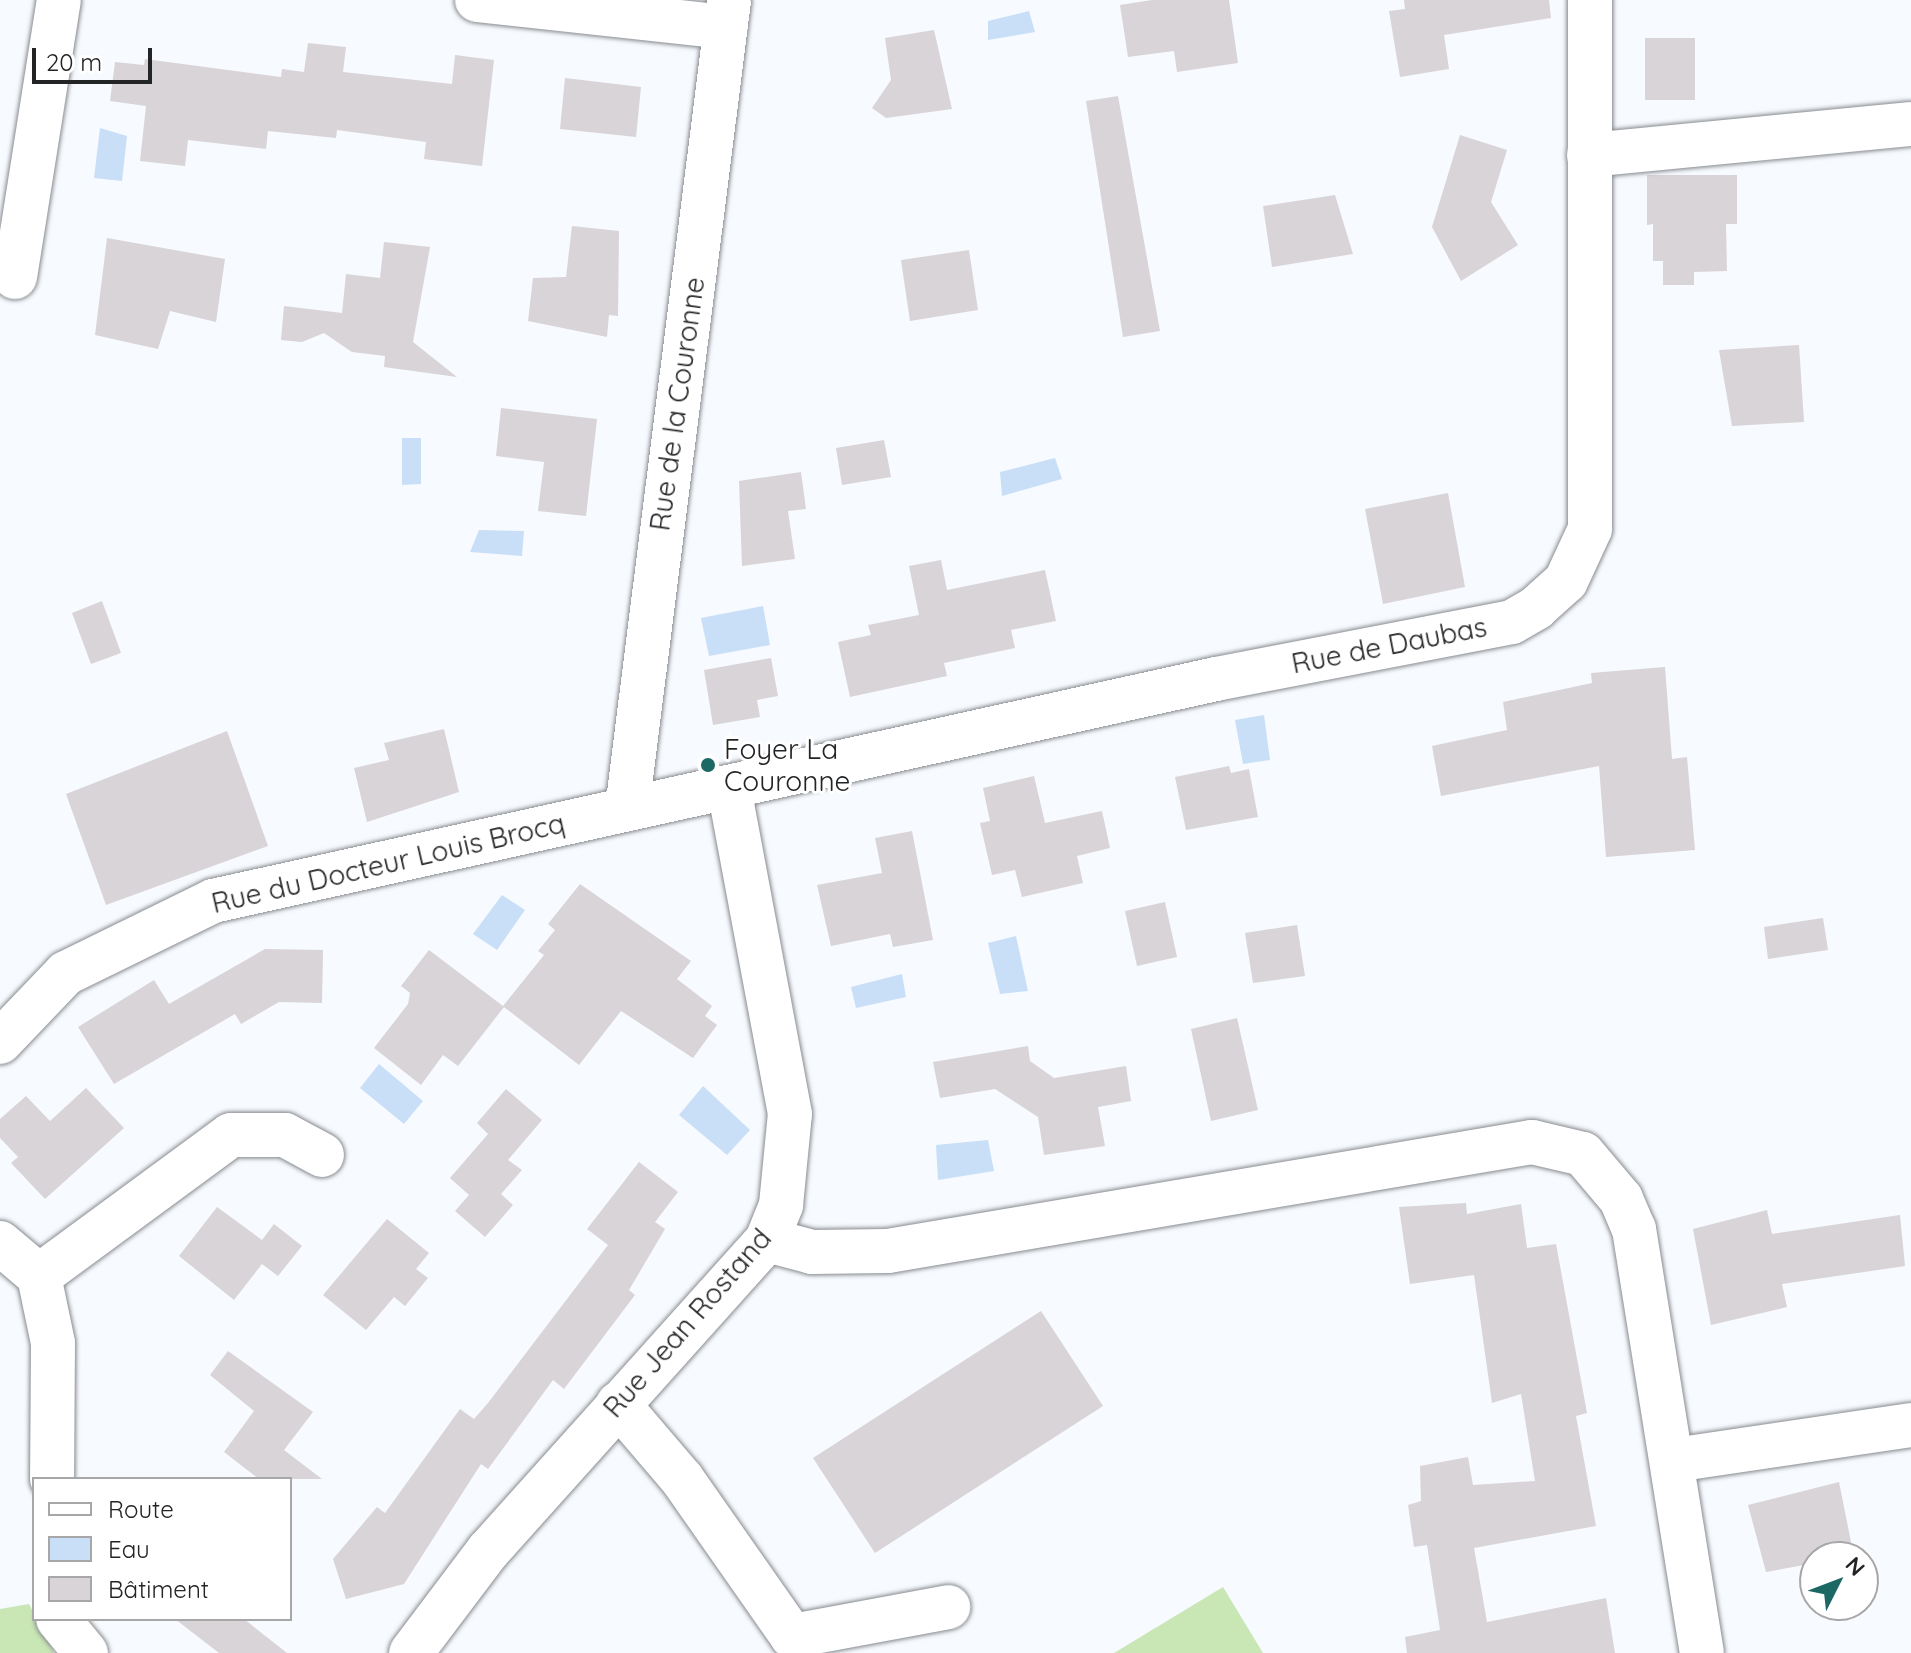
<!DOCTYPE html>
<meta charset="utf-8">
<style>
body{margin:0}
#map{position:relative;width:1911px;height:1653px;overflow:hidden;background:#f7fafe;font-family:Quicksand,sans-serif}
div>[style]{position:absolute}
.green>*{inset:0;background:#c9e6b5}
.water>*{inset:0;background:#c9dff8}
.building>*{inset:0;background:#d9d4d8}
.roads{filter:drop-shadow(0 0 2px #888b90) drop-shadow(0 0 2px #888b90)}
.minor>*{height:44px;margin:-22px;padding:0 22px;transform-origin:22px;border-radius:22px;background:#fff}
.dots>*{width:22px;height:22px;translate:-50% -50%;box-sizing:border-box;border:4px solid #fff;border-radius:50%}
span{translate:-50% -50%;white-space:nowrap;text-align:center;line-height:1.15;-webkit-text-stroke:6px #fff;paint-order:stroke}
.street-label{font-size:28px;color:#232426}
.poi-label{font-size:28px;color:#232426}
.left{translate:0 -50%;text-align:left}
.legend{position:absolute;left:32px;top:1477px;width:260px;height:144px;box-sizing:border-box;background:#fff;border:2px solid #a7a7a8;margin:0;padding:10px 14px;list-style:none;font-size:24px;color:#232426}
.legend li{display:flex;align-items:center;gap:16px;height:40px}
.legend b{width:40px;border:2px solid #a7a7a8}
.north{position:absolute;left:1799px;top:1541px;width:80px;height:80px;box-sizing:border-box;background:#fff;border:2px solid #a7a7a8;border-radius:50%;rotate:48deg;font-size:22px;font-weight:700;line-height:32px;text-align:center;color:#232426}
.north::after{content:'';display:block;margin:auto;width:28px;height:36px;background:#1c6865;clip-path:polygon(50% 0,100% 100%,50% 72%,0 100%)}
.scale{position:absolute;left:32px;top:48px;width:120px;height:36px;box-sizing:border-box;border:4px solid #232426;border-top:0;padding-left:10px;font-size:24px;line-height:28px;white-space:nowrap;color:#232426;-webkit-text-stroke:6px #fff;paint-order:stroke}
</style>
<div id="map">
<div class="green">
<i style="clip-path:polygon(1223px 1587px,1263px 1653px,1114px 1653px)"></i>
<i style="clip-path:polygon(29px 1604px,54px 1653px,0 1653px,0 1609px)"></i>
</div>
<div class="water">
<i style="clip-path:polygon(1029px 11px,1035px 32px,988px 40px,988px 21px)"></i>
<i style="clip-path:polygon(100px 128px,127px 136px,122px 181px,94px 178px)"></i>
<i style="clip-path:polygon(402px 438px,421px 438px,421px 484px,402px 485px)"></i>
<i style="clip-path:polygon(1055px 458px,1062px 479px,1002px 496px,1000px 472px)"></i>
<i style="clip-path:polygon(479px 530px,524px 531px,522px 556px,470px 552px)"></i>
<i style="clip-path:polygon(763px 606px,770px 645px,709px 656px,701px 618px)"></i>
<i style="clip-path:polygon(1264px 715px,1270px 760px,1243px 764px,1235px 720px)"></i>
<i style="clip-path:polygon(502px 895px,525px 910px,497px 950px,473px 934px)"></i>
<i style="clip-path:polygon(1016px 936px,1028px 991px,1000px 994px,988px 943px)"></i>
<i style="clip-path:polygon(902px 974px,906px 997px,856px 1008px,851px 987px)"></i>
<i style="clip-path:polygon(379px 1064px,423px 1101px,404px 1124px,360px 1088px)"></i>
<i style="clip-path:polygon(703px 1086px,750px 1130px,727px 1155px,679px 1115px)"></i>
<i style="clip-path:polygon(988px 1140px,994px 1171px,938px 1180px,936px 1145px)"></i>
</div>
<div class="building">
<i style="clip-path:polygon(1152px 0,1229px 0,1238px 63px,1177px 72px,1174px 51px,1128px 57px,1120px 5px)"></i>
<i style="clip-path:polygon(1404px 0,1549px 0,1551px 18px,1444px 35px,1449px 69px,1400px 77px,1389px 11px,1405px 9px)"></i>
<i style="clip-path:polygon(934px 30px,952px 109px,886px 118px,872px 108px,891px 80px,885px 38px)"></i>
<i style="clip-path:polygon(1645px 38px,1695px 38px,1695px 100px,1645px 100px)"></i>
<i style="clip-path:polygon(308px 43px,346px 47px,343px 72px,452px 84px,455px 55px,494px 60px,482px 166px,424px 159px,426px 142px,337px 130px,336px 138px,268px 131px,266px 149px,188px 140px,185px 166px,140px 161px,146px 106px,110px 101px,115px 62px,144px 65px,145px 59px,281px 77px,282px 69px,304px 72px)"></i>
<i style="clip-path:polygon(565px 78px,641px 87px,636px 137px,560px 129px)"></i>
<i style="clip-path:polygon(1118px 96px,1160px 331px,1123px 337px,1086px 101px)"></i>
<i style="clip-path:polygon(1460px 135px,1507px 150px,1491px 202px,1518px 245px,1461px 281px,1432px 227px)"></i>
<i style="clip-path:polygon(1647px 175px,1737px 175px,1737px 224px,1726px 224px,1727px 271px,1694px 272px,1694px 285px,1663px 285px,1663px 261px,1653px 261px,1653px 224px,1647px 225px)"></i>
<i style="clip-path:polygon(1335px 195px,1353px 254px,1272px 267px,1263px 206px)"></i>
<i style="clip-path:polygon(572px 226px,619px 231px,618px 316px,609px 315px,607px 337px,528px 321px,533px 278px,566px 277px)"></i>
<i style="clip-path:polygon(107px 238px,225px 259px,216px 322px,170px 311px,158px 349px,95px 335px)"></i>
<i style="clip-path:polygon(384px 242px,430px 247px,413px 342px,457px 377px,384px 367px,385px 356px,352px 352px,324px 333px,302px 342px,281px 340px,284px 306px,342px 313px,346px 274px,380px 278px)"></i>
<i style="clip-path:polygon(969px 250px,978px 310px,910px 321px,901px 260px)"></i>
<i style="clip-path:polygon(1799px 345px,1804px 422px,1732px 426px,1719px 350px)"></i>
<i style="clip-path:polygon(501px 408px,597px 419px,586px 516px,538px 511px,544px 462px,496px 456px)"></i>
<i style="clip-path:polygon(884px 440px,891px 477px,842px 485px,836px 448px)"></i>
<i style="clip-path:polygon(801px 472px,806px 509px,788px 511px,795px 559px,742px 566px,739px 481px)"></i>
<i style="clip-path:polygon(1448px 493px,1465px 587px,1383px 604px,1365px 509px)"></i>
<i style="clip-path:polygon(941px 560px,947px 590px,1045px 570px,1056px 621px,1011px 630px,1015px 648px,944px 663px,947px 676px,850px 697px,838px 642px,871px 635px,868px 625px,919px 615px,909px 566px)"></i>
<i style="clip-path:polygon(102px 601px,121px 653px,91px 664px,72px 613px)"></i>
<i style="clip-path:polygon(771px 658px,778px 696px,757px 700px,760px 717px,713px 725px,704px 670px)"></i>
<i style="clip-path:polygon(1665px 667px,1672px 759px,1687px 757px,1695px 850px,1606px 857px,1599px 766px,1441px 796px,1432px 746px,1507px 730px,1503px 702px,1592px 683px,1591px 673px)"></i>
<i style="clip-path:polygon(444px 729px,459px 792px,367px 822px,354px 768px,389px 760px,384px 743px)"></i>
<i style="clip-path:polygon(227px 731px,268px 846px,106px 905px,66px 794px)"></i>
<i style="clip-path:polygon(1229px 766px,1231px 773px,1249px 769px,1258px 817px,1186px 830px,1175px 777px)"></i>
<i style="clip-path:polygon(1034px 776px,1045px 823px,1102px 811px,1110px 848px,1077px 856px,1083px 883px,1022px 897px,1015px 870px,992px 875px,980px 823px,990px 821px,983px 788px)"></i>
<i style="clip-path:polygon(912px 831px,933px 940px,893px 947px,890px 934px,831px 946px,817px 885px,882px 873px,875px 838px)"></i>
<i style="clip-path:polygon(580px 884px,691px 961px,677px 979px,712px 1006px,705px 1016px,717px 1025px,693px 1058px,621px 1011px,579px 1065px,504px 1007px,458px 1066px,443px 1055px,421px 1085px,374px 1048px,408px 1004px,410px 993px,401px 986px,429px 950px,503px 1006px,544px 955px,538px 951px,555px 930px,548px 924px)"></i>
<i style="clip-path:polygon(1165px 902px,1177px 957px,1137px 966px,1125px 911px)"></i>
<i style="clip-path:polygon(1823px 918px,1828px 950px,1768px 959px,1764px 927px)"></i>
<i style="clip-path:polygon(1297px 925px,1305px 976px,1253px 983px,1245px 933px)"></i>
<i style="clip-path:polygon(265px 949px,323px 950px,322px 1003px,279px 1002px,241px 1024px,235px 1014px,114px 1084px,78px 1027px,154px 980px,169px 1004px)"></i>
<i style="clip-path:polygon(1237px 1018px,1258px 1110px,1211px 1121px,1191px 1029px)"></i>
<i style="clip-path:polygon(1028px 1046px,1030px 1061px,1054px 1078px,1126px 1066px,1131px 1101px,1098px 1107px,1105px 1146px,1044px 1155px,1038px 1117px,995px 1089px,940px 1098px,933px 1062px)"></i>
<i style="clip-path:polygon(86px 1088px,124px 1128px,45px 1199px,11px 1163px,18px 1157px,0 1138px,0 1119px,26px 1096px,50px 1121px)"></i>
<i style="clip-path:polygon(506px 1089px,542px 1120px,508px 1160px,522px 1170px,501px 1194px,513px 1205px,485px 1237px,455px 1211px,469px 1195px,450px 1178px,488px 1134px,477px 1123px)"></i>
<i style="clip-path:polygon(639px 1162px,678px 1192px,655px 1222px,665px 1229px,629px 1290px,635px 1295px,564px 1389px,553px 1380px,488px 1469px,481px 1464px,404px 1584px,346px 1599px,333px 1559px,377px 1507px,385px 1513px,460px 1409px,474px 1419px,488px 1403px,608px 1245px,587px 1229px)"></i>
<i style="clip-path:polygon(1466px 1203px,1467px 1214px,1521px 1204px,1527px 1248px,1556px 1244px,1587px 1413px,1576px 1416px,1596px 1526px,1474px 1548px,1487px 1622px,1606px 1598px,1615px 1653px,1407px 1653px,1405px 1637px,1440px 1630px,1427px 1545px,1414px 1547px,1408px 1505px,1421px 1501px,1420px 1466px,1468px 1457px,1473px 1485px,1535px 1481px,1521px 1394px,1492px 1403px,1474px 1275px,1410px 1284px,1399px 1207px)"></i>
<i style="clip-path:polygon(217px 1207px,262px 1240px,274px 1224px,302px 1246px,278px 1276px,262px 1264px,234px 1300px,179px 1256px)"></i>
<i style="clip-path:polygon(1767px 1210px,1772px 1234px,1900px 1215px,1905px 1266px,1782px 1284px,1787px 1307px,1711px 1325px,1693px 1229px)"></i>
<i style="clip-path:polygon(387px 1219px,429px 1253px,416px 1269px,428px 1278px,405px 1306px,394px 1297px,366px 1330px,323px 1295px)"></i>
<i style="clip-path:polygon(1041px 1311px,1103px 1406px,875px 1553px,813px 1458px)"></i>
<i style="clip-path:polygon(228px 1351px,313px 1412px,284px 1450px,322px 1479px,259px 1479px,224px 1452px,254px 1411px,210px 1375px)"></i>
<i style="clip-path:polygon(1839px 1482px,1854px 1557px,1815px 1557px,1815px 1563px,1766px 1572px,1748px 1505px)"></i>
<i style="clip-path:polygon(175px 1619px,244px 1619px,287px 1653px,219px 1653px)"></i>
</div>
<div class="roads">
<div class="minor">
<i style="left:477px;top:0;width:250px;rotate:6.2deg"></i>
<i style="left:1589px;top:155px;width:323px;rotate:-5.5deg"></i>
<i style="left:15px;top:277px;width:280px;rotate:-81deg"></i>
<i style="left:627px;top:809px;width:815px;rotate:-82.81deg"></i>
<i style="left:0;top:1042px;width:95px;rotate:-46.3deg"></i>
<i style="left:66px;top:973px;width:164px;rotate:-26.1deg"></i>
<i style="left:213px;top:901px;width:1027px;rotate:-12.48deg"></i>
<i style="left:1216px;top:679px;width:301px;rotate:-10.9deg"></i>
<i style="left:1512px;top:622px;width:28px;rotate:-30deg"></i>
<i style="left:1536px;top:608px;width:40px;rotate:-42deg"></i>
<i style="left:1566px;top:581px;width:57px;rotate:-65.2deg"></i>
<i style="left:1590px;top:529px;width:529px;rotate:-90deg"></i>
<i style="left:767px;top:1240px;width:47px;rotate:14.9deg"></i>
<i style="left:812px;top:1252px;width:76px;rotate:-0.8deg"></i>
<i style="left:888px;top:1251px;width:653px;rotate:-9.61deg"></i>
<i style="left:1532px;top:1142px;width:52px;rotate:13.2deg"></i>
<i style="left:1583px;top:1154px;width:59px;rotate:49.8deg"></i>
<i style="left:1621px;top:1199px;width:33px;rotate:67deg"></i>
<i style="left:1634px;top:1229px;width:429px;rotate:80.9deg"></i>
<i style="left:0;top:1243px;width:51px;rotate:40.2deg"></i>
<i style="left:39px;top:1276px;width:68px;rotate:78.2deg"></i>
<i style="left:53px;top:1343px;width:136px;rotate:90.4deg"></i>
<i style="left:39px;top:1276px;width:238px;rotate:-36.3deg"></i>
<i style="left:231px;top:1135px;width:54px"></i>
<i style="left:285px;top:1135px;width:42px;rotate:28.4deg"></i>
<i style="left:618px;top:1404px;width:99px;rotate:49.5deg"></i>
<i style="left:682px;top:1479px;width:192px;rotate:55deg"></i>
<i style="left:792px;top:1636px;width:159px;rotate:-10.5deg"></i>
<i style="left:1674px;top:1460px;width:240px;rotate:-8.4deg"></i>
<i style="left:58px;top:1619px;width:44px;rotate:50.5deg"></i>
<i style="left:411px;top:1653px;width:128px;rotate:-53deg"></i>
<i style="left:488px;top:1551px;width:418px;rotate:-48.1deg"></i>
<i style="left:767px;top:1240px;width:38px;rotate:-68deg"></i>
<i style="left:781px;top:1205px;width:91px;rotate:-84.4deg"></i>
<i style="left:790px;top:1114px;width:331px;rotate:-100.6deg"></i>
</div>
</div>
<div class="dots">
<i style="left:708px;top:765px;background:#1c6865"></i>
</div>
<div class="street-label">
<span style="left:677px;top:404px;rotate:-82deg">Rue de la Couronne</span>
<span style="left:1389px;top:645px;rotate:-11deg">Rue de Daubas</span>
<span style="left:388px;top:863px;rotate:-13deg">Rue du Docteur Louis Brocq</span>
<span style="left:687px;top:1323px;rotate:-49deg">Rue Jean Rostand</span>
</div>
<div class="poi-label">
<span class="left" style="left:724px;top:765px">Foyer La<br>Couronne</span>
</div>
<ul class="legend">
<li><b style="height:10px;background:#fff"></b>Route</li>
<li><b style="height:22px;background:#c9dff8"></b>Eau</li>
<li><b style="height:22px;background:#d9d4d8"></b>Bâtiment</li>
</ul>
<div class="north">N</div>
<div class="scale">20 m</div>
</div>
